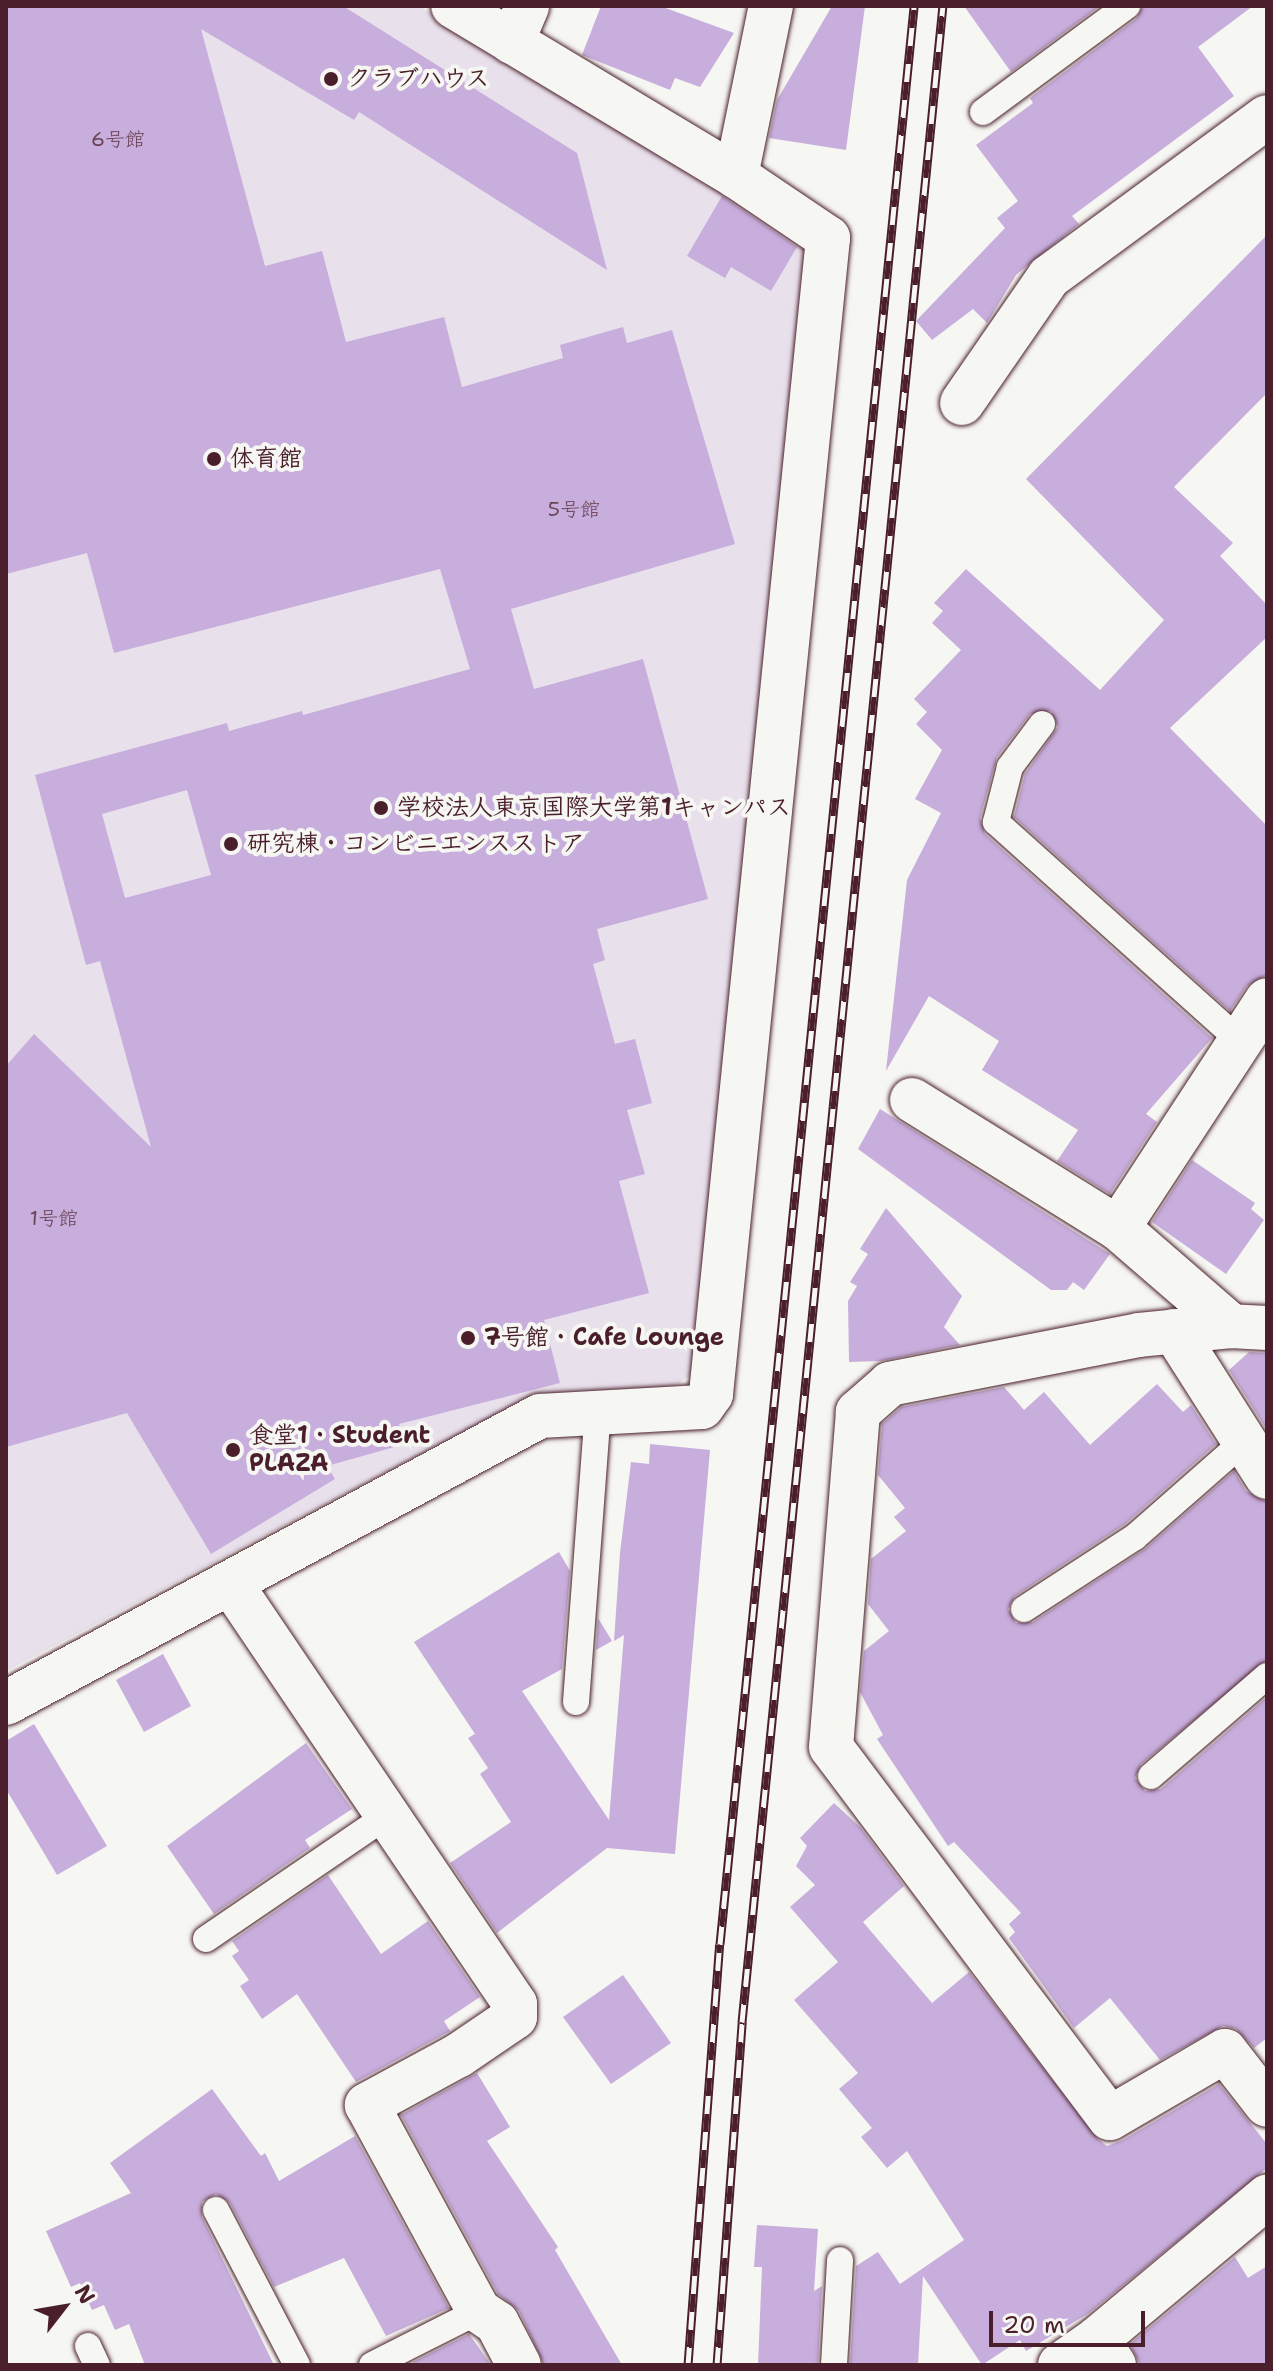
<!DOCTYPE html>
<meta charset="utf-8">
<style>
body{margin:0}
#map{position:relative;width:1273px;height:2371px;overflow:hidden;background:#f6f6f2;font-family:"Shantell Sans","Klee One",sans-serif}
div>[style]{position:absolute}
.built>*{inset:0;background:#e8e0eb}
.building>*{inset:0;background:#c8aedc}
.roads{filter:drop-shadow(0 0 2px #4a1f2b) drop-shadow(0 0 2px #4a1f2b)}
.lane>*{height:26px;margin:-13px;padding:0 13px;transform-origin:13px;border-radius:13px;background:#f6f6f2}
.street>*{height:44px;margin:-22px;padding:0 22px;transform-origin:22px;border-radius:22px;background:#f6f6f2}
.rail>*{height:9px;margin-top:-4.5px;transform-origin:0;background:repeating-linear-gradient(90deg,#f6f6f2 0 18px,#4a1f2b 0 36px);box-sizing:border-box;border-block:2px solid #4a1f2b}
.dots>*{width:22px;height:22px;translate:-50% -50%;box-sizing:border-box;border:4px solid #f6f6f2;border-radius:50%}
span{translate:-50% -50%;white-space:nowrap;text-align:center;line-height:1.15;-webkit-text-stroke:8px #f6f6f2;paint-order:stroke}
.number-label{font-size:20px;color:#6a4357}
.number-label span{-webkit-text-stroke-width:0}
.poi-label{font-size:24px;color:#4a1f2b;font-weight:700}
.left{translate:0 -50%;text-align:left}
.frame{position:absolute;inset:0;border:8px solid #4a1f2b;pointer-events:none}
.north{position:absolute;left:24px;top:2267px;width:80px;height:80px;-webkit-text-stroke:6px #f6f6f2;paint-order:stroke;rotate:59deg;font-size:22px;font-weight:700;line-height:32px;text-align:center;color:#4a1f2b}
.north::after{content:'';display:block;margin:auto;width:28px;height:36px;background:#4a1f2b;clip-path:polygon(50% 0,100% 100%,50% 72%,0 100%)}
.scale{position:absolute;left:989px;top:2311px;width:156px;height:36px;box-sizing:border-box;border:4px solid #4a1f2b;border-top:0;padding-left:10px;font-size:24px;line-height:28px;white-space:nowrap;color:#4a1f2b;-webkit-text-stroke:6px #f6f6f2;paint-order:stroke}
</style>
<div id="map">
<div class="built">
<i style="clip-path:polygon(6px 6px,419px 6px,803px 234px,812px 250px,701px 1366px,673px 1388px,529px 1397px,6px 1671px)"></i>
</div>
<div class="building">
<i style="clip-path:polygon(evenodd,6px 6px,343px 6px,577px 153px,607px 270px,359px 112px,354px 120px,201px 29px,265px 266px,322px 251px,346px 342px,444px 317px,462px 387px,563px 358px,560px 345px,623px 327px,627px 343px,672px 330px,735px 544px,511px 609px,534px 689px,643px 659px,708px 899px,597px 929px,605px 960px,593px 964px,615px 1044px,635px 1039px,652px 1103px,627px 1110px,645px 1174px,619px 1181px,649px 1293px,544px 1320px,560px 1383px,399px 1424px,405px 1444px,327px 1466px,335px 1479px,211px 1554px,127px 1413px,6px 1447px,6px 1066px,34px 1034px,151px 1147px,100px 961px,86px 965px,35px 775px,227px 723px,229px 731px,302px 711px,303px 715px,470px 669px,440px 569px,114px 653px,87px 553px,6px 574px,6px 6px,187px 790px,211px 875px,125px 898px,102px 814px,187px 790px)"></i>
<i style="clip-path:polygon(601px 6px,660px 6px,734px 33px,700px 87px,675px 78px,670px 90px,582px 55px)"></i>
<i style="clip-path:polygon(832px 6px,865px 6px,846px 150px,769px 138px,777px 100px)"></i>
<i style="clip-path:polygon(964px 6px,1100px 6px,1011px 72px)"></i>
<i style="clip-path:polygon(1143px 6px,1253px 6px,1198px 47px,1234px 96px,1072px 216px,1079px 224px,1016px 275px,987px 323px,973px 309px,932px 340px,916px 321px,1005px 228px,997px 218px,1018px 201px,976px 145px,1033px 103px,1030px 98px,1136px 19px)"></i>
<i style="clip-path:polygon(722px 196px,797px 247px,771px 291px,731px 267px,725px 278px,687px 256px)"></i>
<i style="clip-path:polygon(1267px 235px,1267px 393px,1174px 487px,1233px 543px,1220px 556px,1267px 605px,1267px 637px,1170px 728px,1267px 826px,1267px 975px,1247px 986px,1230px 1011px,1014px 817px,1025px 774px,1058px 727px,1051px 711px,1030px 714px,997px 757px,980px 818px,985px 834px,1212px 1038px,1146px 1114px,1157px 1122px,1110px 1194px,1057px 1161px,1078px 1130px,982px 1070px,999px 1041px,929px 996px,886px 1071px,907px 880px,941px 813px,915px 799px,942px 750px,916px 724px,927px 712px,914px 699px,961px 650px,932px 623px,943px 611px,934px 603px,966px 569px,1100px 690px,1164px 620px,1026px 479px)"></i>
<i style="clip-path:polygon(880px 1109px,1110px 1254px,1084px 1290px,1073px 1282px,1067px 1290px,1051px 1290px,858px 1149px)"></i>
<i style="clip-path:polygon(1192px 1160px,1255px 1203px,1251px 1209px,1264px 1220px,1226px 1274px,1152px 1222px)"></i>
<i style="clip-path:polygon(886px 1208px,962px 1296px,944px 1327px,960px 1345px,881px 1361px,849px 1362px,848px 1301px,857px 1286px,850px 1282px,868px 1254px,860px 1249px)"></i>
<i style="clip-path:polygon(1249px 1352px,1267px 1353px,1267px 1430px,1229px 1370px)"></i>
<i style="clip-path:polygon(1157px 1384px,1183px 1412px,1191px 1405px,1216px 1444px,1125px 1524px,1015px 1596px,1008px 1609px,1016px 1623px,1033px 1622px,1145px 1549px,1234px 1471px,1246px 1491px,1267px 1502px,1267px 1660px,1141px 1764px,1135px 1778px,1145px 1791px,1161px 1789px,1267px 1697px,1267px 2038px,1254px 2048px,1236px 2029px,1223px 2026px,1160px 2060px,1110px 1998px,1074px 2028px,1009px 1938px,1015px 1932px,1009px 1924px,1021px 1913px,954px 1842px,948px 1846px,877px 1739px,883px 1735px,860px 1692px,864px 1651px,889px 1631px,868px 1604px,871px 1559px,906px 1531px,894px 1517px,905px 1508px,878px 1475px,882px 1424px,901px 1407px,1004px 1387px,1024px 1410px,1044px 1392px,1090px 1445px)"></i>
<i style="clip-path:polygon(650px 1444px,710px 1450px,675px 1854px,607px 1848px,497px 1933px,450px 1863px,511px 1822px,480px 1774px,488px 1768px,468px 1738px,475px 1734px,414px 1642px,559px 1552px,570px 1571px,562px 1669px,522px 1691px,609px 1820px,624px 1635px,614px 1641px,620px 1553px,631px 1462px,649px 1464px)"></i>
<i style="clip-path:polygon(598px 1618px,612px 1641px,596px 1650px)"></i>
<i style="clip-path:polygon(163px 1654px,191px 1706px,144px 1732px,116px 1680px)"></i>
<i style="clip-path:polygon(34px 1724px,107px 1846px,57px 1875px,6px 1789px,6px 1741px)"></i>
<i style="clip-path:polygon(306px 1743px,352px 1809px,305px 1840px,310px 1848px,214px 1914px,167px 1846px)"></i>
<i style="clip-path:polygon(834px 1803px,860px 1827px,904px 1886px,863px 1922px,932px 2003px,969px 1972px,1099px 2140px,1107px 2146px,1123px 2140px,1219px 2084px,1267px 2144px,1267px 2168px,1089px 2313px,1026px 2351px,1020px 2340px,982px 2365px,923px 2276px,918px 2365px,850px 2365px,856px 2266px,878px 2252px,900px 2284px,964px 2240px,907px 2151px,887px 2168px,861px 2137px,872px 2128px,839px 2089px,858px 2073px,794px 2000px,838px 1962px,790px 1907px,815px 1885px,796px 1866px,807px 1846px,800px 1838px)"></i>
<i style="clip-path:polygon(328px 1875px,381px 1954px,428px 1921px,480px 1997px,444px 2021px,450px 2031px,356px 2082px,297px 1994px,262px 2019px,240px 1986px,249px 1980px,232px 1956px,239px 1951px,232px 1941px)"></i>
<i style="clip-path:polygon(623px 1975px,671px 2043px,611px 2084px,563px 2017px)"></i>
<i style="clip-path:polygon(477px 2073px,510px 2127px,487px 2141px,558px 2247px,555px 2250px,622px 2365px,544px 2365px,519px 2311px,498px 2294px,401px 2115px)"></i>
<i style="clip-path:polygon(212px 2089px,261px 2156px,265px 2153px,279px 2181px,355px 2136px,449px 2308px,386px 2336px,344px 2258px,274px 2287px,230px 2203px,216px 2194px,202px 2202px,202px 2217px,274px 2365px,145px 2365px,129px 2324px,115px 2330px,104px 2305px,92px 2310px,80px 2283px,71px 2287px,46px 2231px,131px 2193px,110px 2163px)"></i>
<i style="clip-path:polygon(757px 2225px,818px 2229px,814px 2291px,822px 2286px,818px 2365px,758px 2365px,762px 2267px,754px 2267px)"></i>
<i style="clip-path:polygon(1235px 2257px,1248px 2278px,1267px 2266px,1267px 2365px,1140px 2365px,1130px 2344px)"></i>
<i style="clip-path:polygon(469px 2334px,491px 2365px,414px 2365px,413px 2362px)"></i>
</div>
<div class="roads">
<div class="lane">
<i style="left:983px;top:112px;width:179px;rotate:-36.4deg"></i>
<i style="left:1042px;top:724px;width:54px;rotate:126.7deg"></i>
<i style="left:1010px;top:767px;width:57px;rotate:104.3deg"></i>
<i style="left:996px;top:822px;width:326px;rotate:41.9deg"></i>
<i style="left:1024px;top:1609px;width:132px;rotate:-33deg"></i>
<i style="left:1135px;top:1537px;width:144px;rotate:-41.3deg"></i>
<i style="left:576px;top:1702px;width:291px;rotate:-85.7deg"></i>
<i style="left:1151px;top:1776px;width:153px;rotate:-40.8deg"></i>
<i style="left:206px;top:1939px;width:218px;rotate:-34.3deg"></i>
<i style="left:216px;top:2210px;width:175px;rotate:62.4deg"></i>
<i style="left:88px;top:2346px;width:21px;rotate:65deg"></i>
<i style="left:372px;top:2365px;width:120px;rotate:-26.8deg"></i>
<i style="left:834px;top:2365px;width:105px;rotate:-86.7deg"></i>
</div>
<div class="street">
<i style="left:512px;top:42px;width:39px;rotate:-67deg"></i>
<i style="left:736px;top:176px;width:174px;rotate:-78.4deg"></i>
<i style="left:962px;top:403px;width:153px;rotate:-55.4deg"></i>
<i style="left:1049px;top:277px;width:270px;rotate:-36.3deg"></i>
<i style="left:912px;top:1100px;width:243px;rotate:31.9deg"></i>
<i style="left:1118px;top:1228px;width:150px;rotate:40.9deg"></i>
<i style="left:1118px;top:1228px;width:272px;rotate:-56.8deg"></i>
<i style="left:1267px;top:1328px;width:36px;rotate:-177deg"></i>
<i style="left:1231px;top:1326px;width:92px;rotate:174.4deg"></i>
<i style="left:1139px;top:1335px;width:254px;rotate:168.9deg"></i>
<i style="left:890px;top:1384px;width:43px;rotate:138.8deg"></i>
<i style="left:858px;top:1412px;width:336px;rotate:94.6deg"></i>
<i style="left:831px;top:1747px;width:464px;rotate:53.1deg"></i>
<i style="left:1110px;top:2118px;width:133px;rotate:-30.2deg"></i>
<i style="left:1225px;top:2051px;width:68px;rotate:52.1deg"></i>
<i style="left:1174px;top:1331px;width:173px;rotate:57.5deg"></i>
<i style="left:231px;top:1584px;width:507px;rotate:55.93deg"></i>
<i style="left:515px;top:2004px;width:13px;rotate:90deg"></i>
<i style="left:515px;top:2017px;width:68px;rotate:145.8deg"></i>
<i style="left:459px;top:2055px;width:105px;rotate:151.5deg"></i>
<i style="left:367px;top:2105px;width:234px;rotate:61.5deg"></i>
<i style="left:479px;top:2311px;width:22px;rotate:34deg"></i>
<i style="left:497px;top:2323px;width:47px;rotate:62.4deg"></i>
<i style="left:6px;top:1703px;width:606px;rotate:-28.26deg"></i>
<i style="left:540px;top:1416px;width:162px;rotate:-3.2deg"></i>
<i style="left:702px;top:1407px;width:16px;rotate:-55deg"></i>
<i style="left:711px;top:1394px;width:1162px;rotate:-84.22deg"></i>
<i style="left:828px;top:238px;width:111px;rotate:-146deg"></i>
<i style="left:736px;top:176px;width:330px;rotate:-149deg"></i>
<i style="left:1060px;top:2365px;width:45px;rotate:-35.1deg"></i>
<i style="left:1114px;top:2365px;width:31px;rotate:-123deg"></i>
<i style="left:1097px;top:2339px;width:222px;rotate:-39.9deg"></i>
</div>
</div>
<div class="rail">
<i style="left:688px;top:2365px;width:422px;rotate:-85.7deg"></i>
<i style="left:720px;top:1944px;width:1948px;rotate:-84.28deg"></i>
<i style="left:717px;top:2365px;width:344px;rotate:-85.8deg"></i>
<i style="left:742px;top:2022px;width:2026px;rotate:-84.31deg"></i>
</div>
<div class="dots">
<i style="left:331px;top:79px;background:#4a1f2b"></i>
<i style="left:214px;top:459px;background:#4a1f2b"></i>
<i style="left:381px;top:808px;background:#4a1f2b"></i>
<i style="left:231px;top:844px;background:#4a1f2b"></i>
<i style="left:468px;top:1338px;background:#4a1f2b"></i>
<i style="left:233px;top:1450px;background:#4a1f2b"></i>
</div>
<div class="number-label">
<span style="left:118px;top:139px">6号館</span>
<span style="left:574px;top:509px">5号館</span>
<span style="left:54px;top:1218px">1号館</span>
</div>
<div class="poi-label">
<span class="left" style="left:347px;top:79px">クラブハウス</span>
<span class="left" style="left:230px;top:459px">体育館</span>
<span class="left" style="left:397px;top:808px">学校法人東京国際大学第1キャンパス</span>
<span class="left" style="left:247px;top:844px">研究棟・コンビニエンスストア</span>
<span class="left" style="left:484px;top:1338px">7号館・Cafe Lounge</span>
<span class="left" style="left:249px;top:1450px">食堂1・Student<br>PLAZA</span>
</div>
<div class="frame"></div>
<div class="north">N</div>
<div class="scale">20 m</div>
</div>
